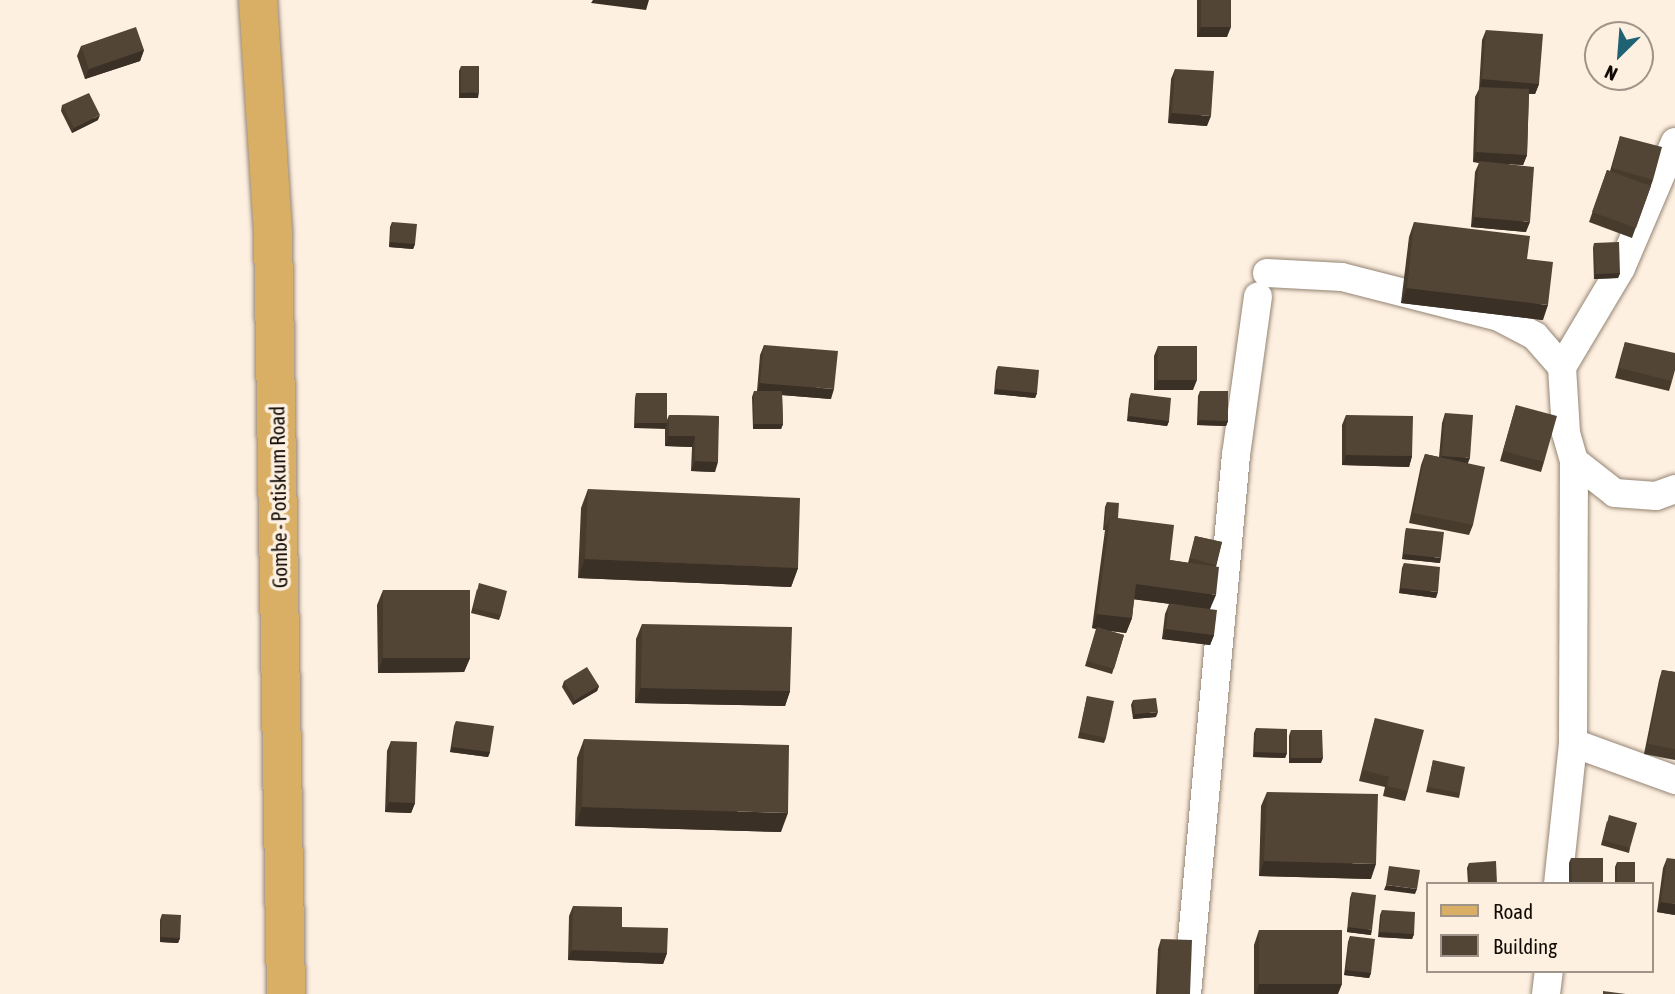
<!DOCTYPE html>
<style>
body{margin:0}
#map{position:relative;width:1675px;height:994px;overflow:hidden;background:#fef0e1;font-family:"Asap Condensed",sans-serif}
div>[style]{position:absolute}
.roads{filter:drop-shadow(0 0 2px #948473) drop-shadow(0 0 2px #948473)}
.minor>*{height:28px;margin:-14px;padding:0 14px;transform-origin:14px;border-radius:14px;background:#fff}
.primary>*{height:38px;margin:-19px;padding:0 19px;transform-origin:19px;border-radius:19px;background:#d9af66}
.wall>*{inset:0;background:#473b2e}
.shaded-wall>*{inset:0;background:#3a3026}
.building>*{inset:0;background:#534536}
span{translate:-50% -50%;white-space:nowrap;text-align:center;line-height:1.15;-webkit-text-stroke:7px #fef0e1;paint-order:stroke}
.street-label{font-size:21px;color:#100b05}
.legend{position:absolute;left:1426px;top:882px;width:228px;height:91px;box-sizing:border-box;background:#fef0e1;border:2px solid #9f9489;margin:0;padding:9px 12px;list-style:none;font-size:21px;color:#100b05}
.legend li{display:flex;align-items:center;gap:14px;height:35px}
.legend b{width:35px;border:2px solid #9f9489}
.north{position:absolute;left:1584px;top:21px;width:70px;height:70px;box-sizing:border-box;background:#fef0e1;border:2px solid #9f9489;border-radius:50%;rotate:205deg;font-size:19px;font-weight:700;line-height:28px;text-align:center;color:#100b05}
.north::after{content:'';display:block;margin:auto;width:24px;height:32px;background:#1e6274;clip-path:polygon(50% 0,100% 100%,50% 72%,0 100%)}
</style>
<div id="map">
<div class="roads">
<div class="minor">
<i style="left:1267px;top:273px;width:75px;rotate:3.1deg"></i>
<i style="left:1342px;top:277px;width:162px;rotate:14.3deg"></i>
<i style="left:1499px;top:317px;width:41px;rotate:27.8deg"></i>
<i style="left:1535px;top:336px;width:41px;rotate:48.9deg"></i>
<i style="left:1562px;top:367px;width:66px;rotate:86.5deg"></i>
<i style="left:1566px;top:433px;width:29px;rotate:74deg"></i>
<i style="left:1574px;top:461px;width:52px;rotate:38deg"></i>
<i style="left:1615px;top:493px;width:41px;rotate:4.2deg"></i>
<i style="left:1656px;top:496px;width:20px;rotate:-20deg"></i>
<i style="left:1562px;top:367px;width:115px;rotate:-59.2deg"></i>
<i style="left:1621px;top:268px;width:137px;rotate:-66.8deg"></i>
<i style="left:1573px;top:743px;width:109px;rotate:19.9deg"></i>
<i style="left:1558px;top:884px;width:142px;rotate:-83.9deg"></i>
<i style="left:1573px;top:743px;width:282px;rotate:-89.8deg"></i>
<i style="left:1187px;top:994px;width:541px;rotate:-84.81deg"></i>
<i style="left:1236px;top:455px;width:160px;rotate:-82.1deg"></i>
<i style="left:1546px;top:994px;width:23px;rotate:-83deg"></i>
</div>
<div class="primary">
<i style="left:258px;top:0;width:233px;rotate:86.3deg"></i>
<i style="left:273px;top:233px;width:761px;rotate:89.02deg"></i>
</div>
</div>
<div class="wall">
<i style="clip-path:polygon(1197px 0,1231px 0,1227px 37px,1197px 37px)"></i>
<i style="clip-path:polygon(1486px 30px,1539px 84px,1535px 94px,1529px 94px,1527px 155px,1523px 165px,1509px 164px,1526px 232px,1471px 227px,1475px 172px,1479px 163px,1473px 162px,1475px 97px,1479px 89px,1482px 40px)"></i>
<i style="clip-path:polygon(81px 46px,144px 50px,140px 61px,85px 79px,77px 56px)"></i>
<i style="clip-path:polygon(461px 66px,478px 98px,459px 98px,459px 71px)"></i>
<i style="clip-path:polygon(1175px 69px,1207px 126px,1168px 123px,1171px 79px)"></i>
<i style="clip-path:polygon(62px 105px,98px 120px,72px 133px,61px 111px)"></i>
<i style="clip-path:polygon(1620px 136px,1653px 180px,1632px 238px,1589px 222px,1607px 170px,1610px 171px)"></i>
<i style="clip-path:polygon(392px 222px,415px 244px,413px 249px,389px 247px,390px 227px)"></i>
<i style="clip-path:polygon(1414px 222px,1527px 259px,1543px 320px,1401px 303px,1409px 237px)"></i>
<i style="clip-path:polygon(1594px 243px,1620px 273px,1618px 278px,1594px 279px,1593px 248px)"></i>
<i style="clip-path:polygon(1625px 342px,1672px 381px,1669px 391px,1615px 378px,1622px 352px)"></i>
<i style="clip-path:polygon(764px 345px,831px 399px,782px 395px,783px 424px,781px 429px,753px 429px,752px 397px,754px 391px,757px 391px,760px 355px)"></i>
<i style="clip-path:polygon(1158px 346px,1193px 390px,1154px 390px,1154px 356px)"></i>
<i style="clip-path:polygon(998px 366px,1037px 393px,1035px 398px,994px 394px,996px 371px)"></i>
<i style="clip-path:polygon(1200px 391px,1228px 421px,1226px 426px,1197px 425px,1198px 396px)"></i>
<i style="clip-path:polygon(636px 393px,667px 420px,669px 415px,719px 416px,715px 472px,691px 471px,692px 447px,665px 446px,665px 428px,634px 428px,635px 398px)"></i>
<i style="clip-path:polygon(1131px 393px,1169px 421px,1167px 426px,1127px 421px,1129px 399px)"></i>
<i style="clip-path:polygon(1516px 405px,1544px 462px,1541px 472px,1500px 461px)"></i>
<i style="clip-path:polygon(1445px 413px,1468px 463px,1473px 525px,1469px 535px,1409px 523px,1421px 465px,1425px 454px,1439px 457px,1442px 423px)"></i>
<i style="clip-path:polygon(1346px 415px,1412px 456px,1409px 467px,1342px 465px,1342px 425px)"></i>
<i style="clip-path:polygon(588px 489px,798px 568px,791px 587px,578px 578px,581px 508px)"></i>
<i style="clip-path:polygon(1107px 502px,1118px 518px,1170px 560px,1188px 563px,1195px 536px,1222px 542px,1216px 567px,1210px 609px,1214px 635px,1210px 645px,1162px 639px,1165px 614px,1169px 604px,1193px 607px,1134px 599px,1132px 618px,1126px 633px,1109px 631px,1124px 635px,1112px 674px,1085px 666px,1096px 629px,1092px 628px,1105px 530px,1103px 530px,1105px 507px)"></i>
<i style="clip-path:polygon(1406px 528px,1440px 563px,1402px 559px,1405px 533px)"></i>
<i style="clip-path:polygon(1404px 563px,1436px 598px,1399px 593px,1402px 568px)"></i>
<i style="clip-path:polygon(477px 589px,501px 615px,499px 620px,471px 613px)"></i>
<i style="clip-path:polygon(383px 590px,470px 658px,464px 672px,378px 673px,377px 605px)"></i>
<i style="clip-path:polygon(642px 624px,790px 691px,785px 706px,635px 703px,636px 639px)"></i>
<i style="clip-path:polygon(1662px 670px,1675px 672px,1675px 760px,1644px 754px,1659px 680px)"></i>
<i style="clip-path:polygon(564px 681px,599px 686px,597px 691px,573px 705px,562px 687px)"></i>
<i style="clip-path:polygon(1087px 696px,1106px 738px,1104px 743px,1078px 738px)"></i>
<i style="clip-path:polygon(1133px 700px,1156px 717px,1133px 719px,1131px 705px)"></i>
<i style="clip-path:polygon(1375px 718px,1408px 791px,1405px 801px,1383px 796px,1385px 787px,1359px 781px,1372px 729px)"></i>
<i style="clip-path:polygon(456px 721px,490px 752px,488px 757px,450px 752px,454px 726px)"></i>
<i style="clip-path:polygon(1256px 728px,1287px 753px,1285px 758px,1253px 757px,1254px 733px)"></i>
<i style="clip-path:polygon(1291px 730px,1321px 763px,1289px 763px,1289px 736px)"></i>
<i style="clip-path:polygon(584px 739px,781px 832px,575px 826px,577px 758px)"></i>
<i style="clip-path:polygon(391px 741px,415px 803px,411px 813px,385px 812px,387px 751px)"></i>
<i style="clip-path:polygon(1433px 760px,1460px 793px,1459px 798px,1426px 792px)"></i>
<i style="clip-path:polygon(1267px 792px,1371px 879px,1259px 876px,1261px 806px)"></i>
<i style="clip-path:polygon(1607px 821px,1630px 848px,1629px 853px,1601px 845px)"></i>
<i style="clip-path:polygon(1571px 858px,1603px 884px,1569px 884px,1569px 863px)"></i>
<i style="clip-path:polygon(1667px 858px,1675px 915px,1657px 912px,1663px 868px)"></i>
<i style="clip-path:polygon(1617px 862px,1635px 884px,1615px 884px,1615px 867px)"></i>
<i style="clip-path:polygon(1469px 863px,1497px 884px,1468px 884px,1467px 868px)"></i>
<i style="clip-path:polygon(1352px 892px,1371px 935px,1347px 932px,1350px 898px)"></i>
<i style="clip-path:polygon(573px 906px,622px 927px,667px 953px,663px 964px,568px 960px,569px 916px)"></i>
<i style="clip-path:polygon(1382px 910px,1414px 934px,1412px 939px,1378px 937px,1380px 915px)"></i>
<i style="clip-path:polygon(162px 914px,180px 938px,178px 943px,160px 942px,160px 920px)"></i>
<i style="clip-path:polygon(1259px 930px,1338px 994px,1254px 994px,1254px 945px)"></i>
<i style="clip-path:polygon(1350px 936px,1371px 973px,1369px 978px,1344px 975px,1348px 942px)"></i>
<i style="clip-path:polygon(1161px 939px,1190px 994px,1156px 994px,1158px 949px)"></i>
</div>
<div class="shaded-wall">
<i style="clip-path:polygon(593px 0,649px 0,646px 10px,591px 3px)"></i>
<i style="clip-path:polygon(1201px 27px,1231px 27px,1227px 37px,1197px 37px)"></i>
<i style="clip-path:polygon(144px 50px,140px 61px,85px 79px,89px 69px)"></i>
<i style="clip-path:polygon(1482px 79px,1539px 84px,1535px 94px,1479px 89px)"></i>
<i style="clip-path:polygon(479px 92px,478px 98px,459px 98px,461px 93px)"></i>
<i style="clip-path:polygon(1172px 113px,1211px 116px,1207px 126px,1168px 123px)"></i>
<i style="clip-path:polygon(100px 115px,98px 120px,72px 133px,74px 128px)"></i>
<i style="clip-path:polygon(1476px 152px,1527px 155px,1523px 165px,1473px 162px)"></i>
<i style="clip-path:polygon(1474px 217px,1530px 222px,1526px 232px,1471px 227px)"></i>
<i style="clip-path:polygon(390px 242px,415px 244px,413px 249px,389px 247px)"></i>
<i style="clip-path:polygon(1620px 273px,1618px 278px,1594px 279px,1596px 274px)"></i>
<i style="clip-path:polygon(1407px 288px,1548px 305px,1543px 320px,1401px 303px)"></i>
<i style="clip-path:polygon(1158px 380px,1197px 380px,1193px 390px,1154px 390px)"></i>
<i style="clip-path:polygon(760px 383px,834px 389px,831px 399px,757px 393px)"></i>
<i style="clip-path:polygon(996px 389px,1037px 393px,1035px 398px,994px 394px)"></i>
<i style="clip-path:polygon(1129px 416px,1169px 421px,1167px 426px,1127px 421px)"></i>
<i style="clip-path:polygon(1199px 420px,1228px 421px,1226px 426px,1197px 425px)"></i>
<i style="clip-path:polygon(636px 423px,667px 423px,665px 429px,634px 428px)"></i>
<i style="clip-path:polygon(754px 424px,783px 424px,781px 429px,753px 429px)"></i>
<i style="clip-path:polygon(669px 436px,695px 436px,692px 447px,665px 446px)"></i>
<i style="clip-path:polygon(1346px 455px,1412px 456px,1409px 467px,1342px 465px)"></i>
<i style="clip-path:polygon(1442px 456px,1470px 458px,1466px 468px,1439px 466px)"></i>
<i style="clip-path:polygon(695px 461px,718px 462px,715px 472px,691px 471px)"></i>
<i style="clip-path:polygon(1404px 554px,1441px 558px,1440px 563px,1402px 559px)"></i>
<i style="clip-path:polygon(585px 559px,798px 568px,791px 587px,578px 578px)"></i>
<i style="clip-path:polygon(1136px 584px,1216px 595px,1210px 609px,1131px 599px)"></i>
<i style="clip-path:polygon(1401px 588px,1438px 592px,1436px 598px,1399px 593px)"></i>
<i style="clip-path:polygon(1097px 614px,1132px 618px,1126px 633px,1092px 628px)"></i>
<i style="clip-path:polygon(1166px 629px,1214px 635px,1210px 645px,1162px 639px)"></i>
<i style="clip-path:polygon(383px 658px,470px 658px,464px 672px,378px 673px)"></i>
<i style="clip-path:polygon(599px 686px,597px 691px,573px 705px,575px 700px)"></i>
<i style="clip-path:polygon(641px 688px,790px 691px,785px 706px,635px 703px)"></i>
<i style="clip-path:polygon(1158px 712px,1156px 717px,1133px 719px,1135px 714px)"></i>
<i style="clip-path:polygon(452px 747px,490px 752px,488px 757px,450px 752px)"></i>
<i style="clip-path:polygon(1255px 752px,1287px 753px,1285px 758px,1253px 757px)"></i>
<i style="clip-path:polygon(1291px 758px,1323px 758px,1321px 763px,1289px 763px)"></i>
<i style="clip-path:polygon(389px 802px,415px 803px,411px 813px,385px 812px)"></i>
<i style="clip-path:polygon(582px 807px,788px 813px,781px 832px,575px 826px)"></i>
<i style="clip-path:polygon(1264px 861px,1376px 864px,1371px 879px,1259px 876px)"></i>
<i style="clip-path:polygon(1386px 885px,1417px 889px,1415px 894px,1384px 890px)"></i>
<i style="clip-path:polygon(1661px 902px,1675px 904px,1675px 915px,1657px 912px)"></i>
<i style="clip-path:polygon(1348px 927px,1372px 930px,1371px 935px,1347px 932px)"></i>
<i style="clip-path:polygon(1380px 932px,1414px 934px,1412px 939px,1378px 937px)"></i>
<i style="clip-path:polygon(161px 937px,180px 938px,178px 943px,160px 942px)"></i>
<i style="clip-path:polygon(572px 950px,667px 953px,663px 964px,568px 960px)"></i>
<i style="clip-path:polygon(1346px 970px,1371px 973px,1369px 978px,1344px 975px)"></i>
<i style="clip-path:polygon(1259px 984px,1342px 984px,1338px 994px,1256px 994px)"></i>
</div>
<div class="building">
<i style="clip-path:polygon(1201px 0,1231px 0,1231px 27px,1201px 27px)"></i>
<i style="clip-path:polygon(136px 27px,144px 50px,89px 69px,81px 46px)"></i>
<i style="clip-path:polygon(1486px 30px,1543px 34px,1539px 84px,1482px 79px)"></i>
<i style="clip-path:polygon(461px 66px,479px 66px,479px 92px,461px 93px)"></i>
<i style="clip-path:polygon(1175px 69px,1214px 71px,1211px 116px,1172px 113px)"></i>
<i style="clip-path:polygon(1479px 87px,1529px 89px,1527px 155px,1476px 152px)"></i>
<i style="clip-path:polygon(89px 93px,100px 115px,74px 128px,62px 105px)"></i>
<i style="clip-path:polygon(1620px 136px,1662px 147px,1653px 180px,1612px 168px)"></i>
<i style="clip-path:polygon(1479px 161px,1534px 167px,1530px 222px,1474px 217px)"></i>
<i style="clip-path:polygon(1607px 170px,1651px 186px,1636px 228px,1592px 212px)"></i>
<i style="clip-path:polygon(392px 222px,417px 224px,415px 244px,390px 242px)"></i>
<i style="clip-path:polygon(1414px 222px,1530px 236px,1527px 259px,1553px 262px,1548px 305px,1407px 288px)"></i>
<i style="clip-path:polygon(1619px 242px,1620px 273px,1596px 274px,1594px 243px)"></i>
<i style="clip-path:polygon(1625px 342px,1675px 353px,1675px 370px,1672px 381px,1619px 368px)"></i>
<i style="clip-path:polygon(764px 345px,838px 351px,834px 389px,760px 383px)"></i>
<i style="clip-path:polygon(1158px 346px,1197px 346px,1197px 380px,1158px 380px)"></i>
<i style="clip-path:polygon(998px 366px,1039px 370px,1037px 393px,996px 389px)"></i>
<i style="clip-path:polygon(754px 391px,782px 391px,783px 424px,754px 424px)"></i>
<i style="clip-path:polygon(1200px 391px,1228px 391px,1228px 421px,1199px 420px)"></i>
<i style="clip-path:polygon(636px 393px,667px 393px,667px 423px,636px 423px)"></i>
<i style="clip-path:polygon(1131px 393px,1171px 398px,1169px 421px,1129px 416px)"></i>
<i style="clip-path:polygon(1516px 405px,1557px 416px,1544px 462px,1503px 451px)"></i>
<i style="clip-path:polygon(1445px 413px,1473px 415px,1470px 458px,1442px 456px)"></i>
<i style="clip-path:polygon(669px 415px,719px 416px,718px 462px,695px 461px,695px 436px,669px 436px)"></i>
<i style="clip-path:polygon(1346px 415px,1413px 416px,1412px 456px,1346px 455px)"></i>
<i style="clip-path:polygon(1425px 454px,1485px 467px,1473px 525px,1413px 513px)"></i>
<i style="clip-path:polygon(588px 489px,800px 498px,798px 568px,585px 559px)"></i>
<i style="clip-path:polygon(1107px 502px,1119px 503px,1118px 518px,1110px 517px,1107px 525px,1105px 525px)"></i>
<i style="clip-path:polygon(1110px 517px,1174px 525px,1170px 560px,1219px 567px,1216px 595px,1136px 584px,1132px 618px,1097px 614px)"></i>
<i style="clip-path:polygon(1406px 528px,1444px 532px,1441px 558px,1404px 554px)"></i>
<i style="clip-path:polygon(1195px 536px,1222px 542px,1216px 565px,1190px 558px)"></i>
<i style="clip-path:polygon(1404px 563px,1440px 567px,1438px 592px,1401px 588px)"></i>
<i style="clip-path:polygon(479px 583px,507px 591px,501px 615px,473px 608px)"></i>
<i style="clip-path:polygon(383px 590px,470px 590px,470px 658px,383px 658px)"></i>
<i style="clip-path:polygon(1169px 604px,1217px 610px,1214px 635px,1166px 629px)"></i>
<i style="clip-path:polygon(642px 624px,792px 627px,790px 691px,641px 688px)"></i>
<i style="clip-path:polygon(1097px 627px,1124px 635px,1114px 669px,1087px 661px)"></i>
<i style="clip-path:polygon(587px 667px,599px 686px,575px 700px,564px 681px)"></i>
<i style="clip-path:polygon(1662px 670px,1675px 672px,1675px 749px,1648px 744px)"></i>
<i style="clip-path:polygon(1087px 696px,1114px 701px,1106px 738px,1080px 732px)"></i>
<i style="clip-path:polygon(1156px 698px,1158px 712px,1135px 714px,1133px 700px)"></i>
<i style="clip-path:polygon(1375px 718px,1424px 730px,1408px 791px,1387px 786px,1389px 777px,1363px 770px)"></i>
<i style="clip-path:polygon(456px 721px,494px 726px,490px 752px,452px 747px)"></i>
<i style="clip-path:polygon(1256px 728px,1287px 729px,1287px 753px,1255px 752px)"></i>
<i style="clip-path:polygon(1291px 730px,1322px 730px,1323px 758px,1291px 758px)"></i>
<i style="clip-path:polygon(584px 739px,789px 745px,788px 813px,582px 807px)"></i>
<i style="clip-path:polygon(391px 741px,417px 742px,415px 803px,389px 802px)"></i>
<i style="clip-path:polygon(1433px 760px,1465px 767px,1460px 793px,1428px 787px)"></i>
<i style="clip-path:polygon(1267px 792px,1378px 794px,1376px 864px,1264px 861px)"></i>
<i style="clip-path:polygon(1609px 815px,1637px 823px,1630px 848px,1603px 840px)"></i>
<i style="clip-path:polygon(1571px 858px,1603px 858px,1603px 884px,1572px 884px)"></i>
<i style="clip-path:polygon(1667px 858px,1675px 859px,1675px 904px,1661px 902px)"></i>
<i style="clip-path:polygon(1496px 861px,1497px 884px,1470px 884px,1469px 863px)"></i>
<i style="clip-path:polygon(1617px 862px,1635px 862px,1635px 884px,1617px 884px)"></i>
<i style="clip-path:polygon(1389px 866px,1420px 870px,1417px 889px,1386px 885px)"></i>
<i style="clip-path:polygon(1352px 892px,1376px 895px,1372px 930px,1348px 927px)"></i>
<i style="clip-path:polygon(573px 906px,622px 907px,622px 927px,668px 928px,667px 953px,572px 950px)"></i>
<i style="clip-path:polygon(1382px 910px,1415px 912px,1414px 934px,1380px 932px)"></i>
<i style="clip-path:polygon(162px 914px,181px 915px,180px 938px,161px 937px)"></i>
<i style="clip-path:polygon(1259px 930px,1342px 930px,1342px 984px,1259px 984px)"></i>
<i style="clip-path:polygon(1350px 936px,1375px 939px,1371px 973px,1346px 970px)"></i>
<i style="clip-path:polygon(1161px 939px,1192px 940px,1190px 994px,1159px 994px)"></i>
<i style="clip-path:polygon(1603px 991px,1626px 994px,1603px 994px)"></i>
</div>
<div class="street-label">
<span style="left:278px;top:497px;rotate:-91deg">Gombe - Potiskum Road</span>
</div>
<ul class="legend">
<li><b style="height:9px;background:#d9af66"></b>Road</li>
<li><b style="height:19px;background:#534536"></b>Building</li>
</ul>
<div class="north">N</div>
</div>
